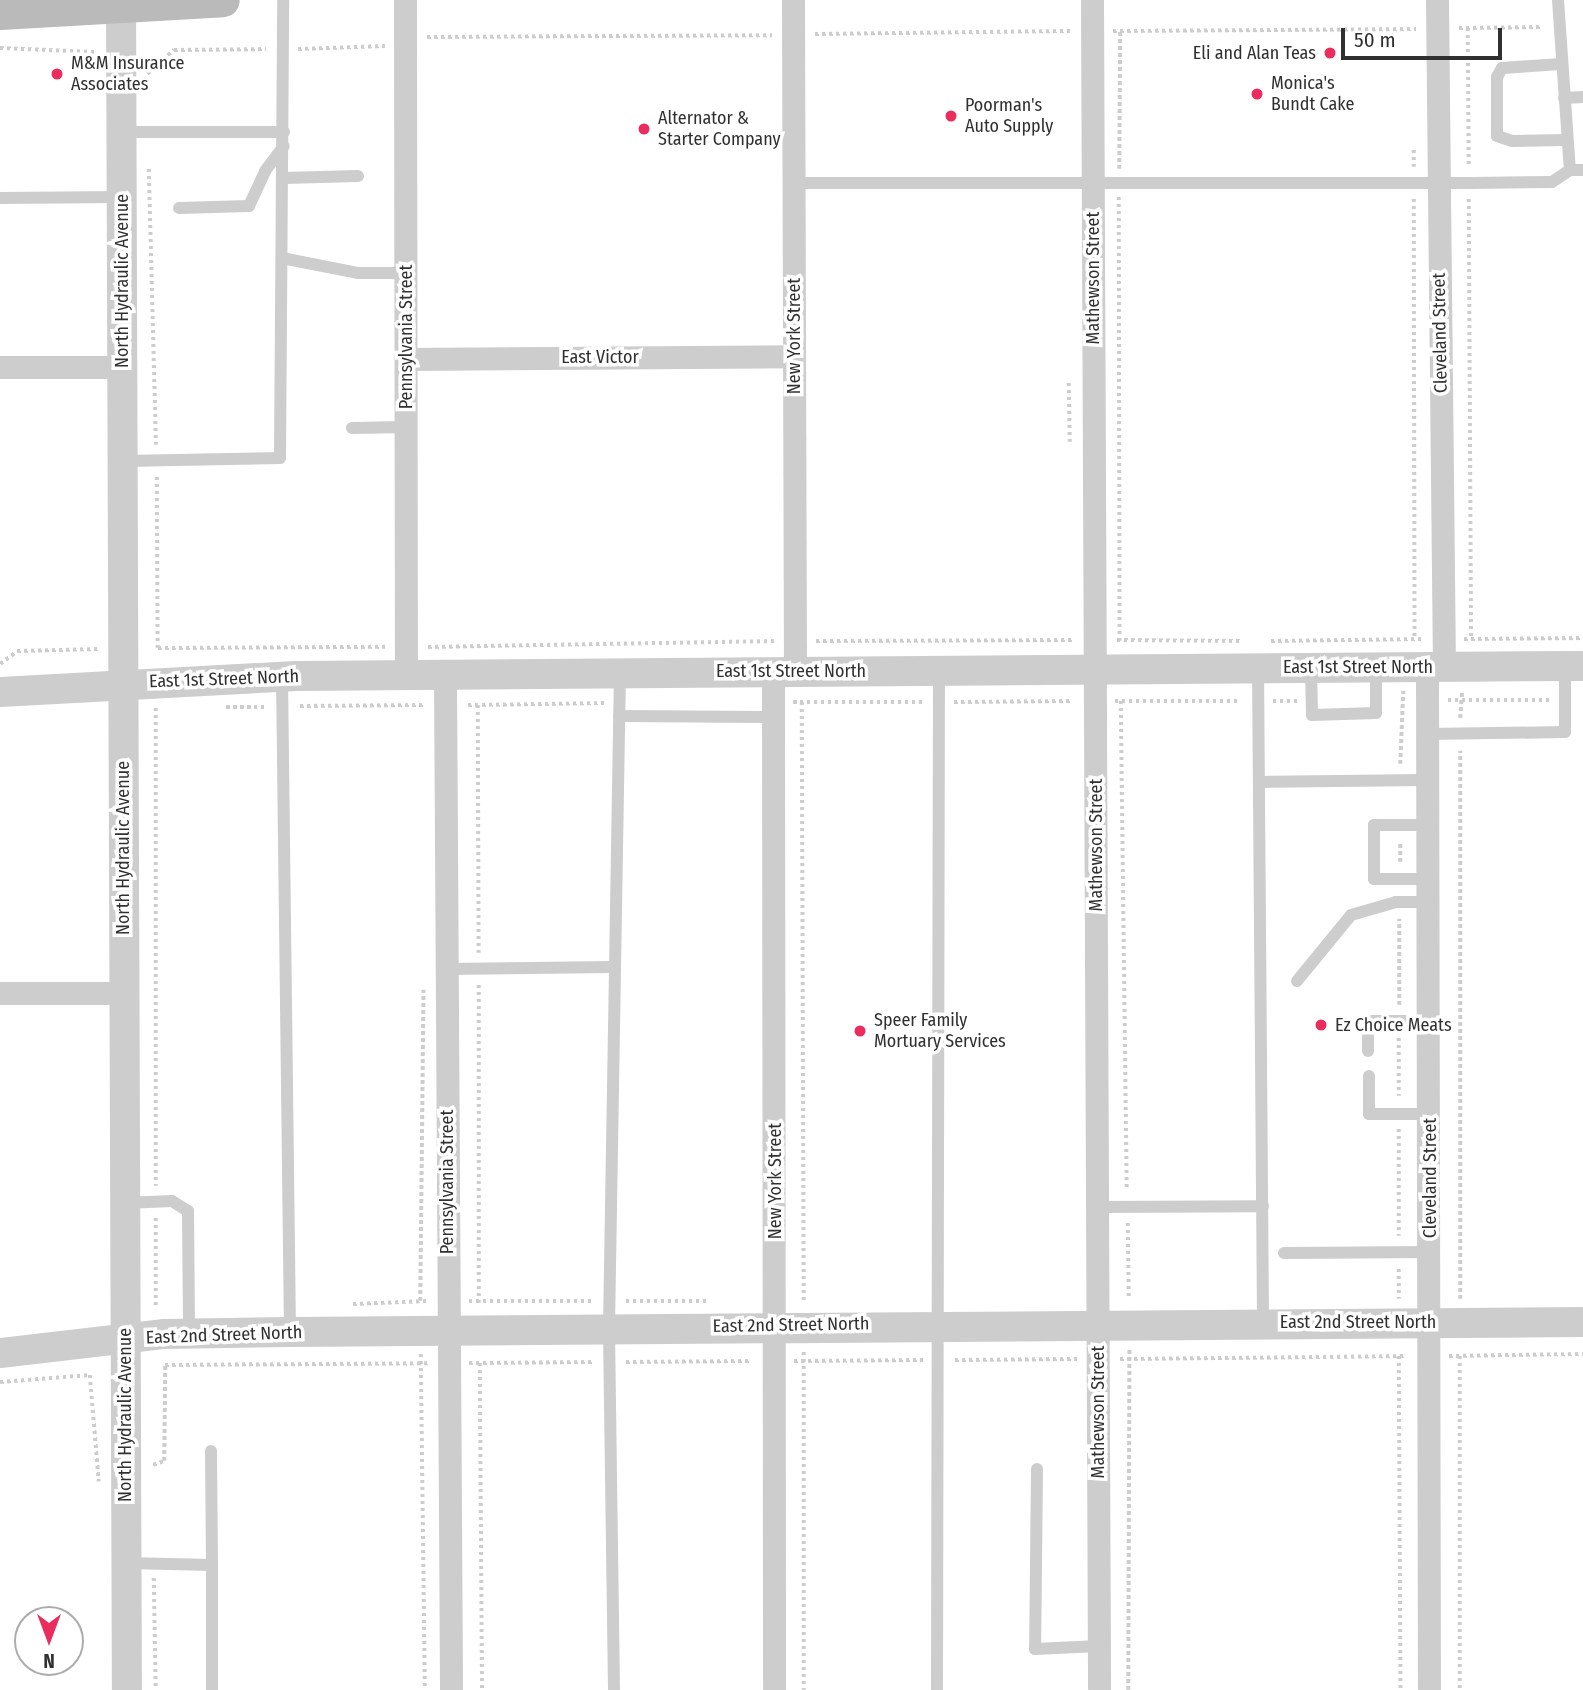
<!DOCTYPE html>
<style>
body{margin:0}
#map{position:relative;width:1583px;height:1690px;overflow:hidden;background:#fff;font-family:"Fira Sans Condensed",sans-serif}
div>[style]{position:absolute}
.path>*{height:3.5px;margin-top:-1.75px;transform-origin:0;background:repeating-linear-gradient(90deg,#cdcdcd 0 3.5px,transparent 0 7px)}
.service>*{height:12px;margin:-6px;padding:0 6px;transform-origin:6px;border-radius:6px;background:#cdcdcd}
.minor>*{height:23px;margin:-11.5px;padding:0 11.5px;transform-origin:11.5px;border-radius:11.5px;background:#cdcdcd}
.tertiary>*{height:30px;margin:-15px;padding:0 15px;transform-origin:15px;border-radius:15px;background:#cdcdcd}
.secondary>*{height:33px;margin:-16.5px;padding:0 16.5px;transform-origin:16.5px;border-radius:16.5px;background:#bababa}
.dots>*{width:19px;height:19px;translate:-50% -50%;box-sizing:border-box;border:4px solid #fff;border-radius:50%}
span{translate:-50% -50%;white-space:nowrap;text-align:center;line-height:1.15;-webkit-text-stroke:7px #fff;paint-order:stroke}
.poi-label{font-size:18px;color:#303030}
.right{translate:-100% -50%;text-align:right}
.left{translate:0 -50%;text-align:left}
.street-label{font-size:18px;color:#303030}
.north{position:absolute;left:14px;top:1606px;width:70px;height:70px;box-sizing:border-box;background:#fff;border:2px solid #acacac;border-radius:50%;rotate:180deg;font-size:19px;font-weight:700;line-height:28px;text-align:center;color:#303030}
.north::after{content:'';display:block;margin:auto;width:24px;height:32px;background:#eb2d5d;clip-path:polygon(50% 0,100% 100%,50% 72%,0 100%)}
.scale{position:absolute;left:1341px;top:28px;width:161px;height:32px;box-sizing:border-box;border:4px solid #303030;border-top:0;padding-left:9px;font-size:21px;line-height:24px;white-space:nowrap;color:#303030;-webkit-text-stroke:5px #fff;paint-order:stroke}
</style>
<div id="map">
<div class="path">
<i style="left:1459px;top:28px;width:83px;rotate:-0.7deg"></i>
<i style="left:1468px;top:28px;width:138px;rotate:89.6deg"></i>
<i style="left:1113px;top:31px;width:303px;rotate:-0.4deg"></i>
<i style="left:815px;top:34px;width:255px;rotate:-0.7deg"></i>
<i style="left:427px;top:37px;width:345px;rotate:-0.3deg"></i>
<i style="left:0;top:48px;width:95px;rotate:2.4deg"></i>
<i style="left:298px;top:49px;width:87px;rotate:-2deg"></i>
<i style="left:147px;top:74px;width:36px;rotate:-42deg"></i>
<i style="left:174px;top:50px;width:92px;rotate:-0.6deg"></i>
<i style="left:1414px;top:150px;width:17px;rotate:90deg"></i>
<i style="left:149px;top:169px;width:276px;rotate:88.5deg"></i>
<i style="left:1119px;top:169px;width:138px;rotate:-89.6deg"></i>
<i style="left:1119px;top:197px;width:444px;rotate:89.9deg"></i>
<i style="left:1414px;top:199px;width:441px;rotate:89.9deg"></i>
<i style="left:1469px;top:199px;width:440px;rotate:89.7deg"></i>
<i style="left:1069px;top:383px;width:59px;rotate:89deg"></i>
<i style="left:157px;top:477px;width:171px;rotate:89.7deg"></i>
<i style="left:158px;top:648px;width:227px;rotate:-0.3deg"></i>
<i style="left:1464px;top:639px;width:119px;rotate:-0.5deg"></i>
<i style="left:1117px;top:640px;width:126px;rotate:0.5deg"></i>
<i style="left:816px;top:641px;width:259px;rotate:-0.2deg"></i>
<i style="left:1271px;top:641px;width:150px;rotate:-0.8deg"></i>
<i style="left:428px;top:647px;width:346px;rotate:-1deg"></i>
<i style="left:0;top:664px;width:21px;rotate:-37deg"></i>
<i style="left:17px;top:651px;width:81px;rotate:-1.4deg"></i>
<i style="left:1448px;top:700px;width:101px"></i>
<i style="left:1115px;top:701px;width:126px"></i>
<i style="left:1121px;top:701px;width:490px;rotate:89.3deg"></i>
<i style="left:1273px;top:701px;width:24px"></i>
<i style="left:793px;top:702px;width:129px"></i>
<i style="left:802px;top:702px;width:600px;rotate:89.81deg"></i>
<i style="left:954px;top:702px;width:119px;rotate:-0.5deg"></i>
<i style="left:468px;top:705px;width:136px;rotate:-0.8deg"></i>
<i style="left:478px;top:705px;width:248px;rotate:89.8deg"></i>
<i style="left:300px;top:706px;width:125px;rotate:-0.5deg"></i>
<i style="left:226px;top:707px;width:42px"></i>
<i style="left:156px;top:708px;width:478px;rotate:90deg"></i>
<i style="left:1460px;top:718px;width:27px;rotate:-86deg"></i>
<i style="left:1400px;top:764px;width:73px;rotate:-87.6deg"></i>
<i style="left:1400px;top:862px;width:20px;rotate:-90deg"></i>
<i style="left:479px;top:985px;width:318px;rotate:90deg"></i>
<i style="left:1399px;top:1005px;width:86px;rotate:-90deg"></i>
<i style="left:1399px;top:1038px;width:58px;rotate:90deg"></i>
<i style="left:1399px;top:1129px;width:107px;rotate:90deg"></i>
<i style="left:156px;top:1218px;width:91px;rotate:90deg"></i>
<i style="left:1128px;top:1223px;width:76px;rotate:89.2deg"></i>
<i style="left:1399px;top:1269px;width:30px;rotate:90deg"></i>
<i style="left:1460px;top:1299px;width:548px;rotate:-90deg"></i>
<i style="left:420px;top:1301px;width:311px;rotate:-89.4deg"></i>
<i style="left:469px;top:1301px;width:125px"></i>
<i style="left:626px;top:1301px;width:80px"></i>
<i style="left:353px;top:1304px;width:73px;rotate:-2.4deg"></i>
<i style="left:804px;top:1352px;width:338px;rotate:90deg"></i>
<i style="left:421px;top:1354px;width:336px;rotate:89.3deg"></i>
<i style="left:1399px;top:1356px;width:334px;rotate:89.7deg"></i>
<i style="left:1449px;top:1356px;width:134px;rotate:-0.9deg"></i>
<i style="left:1460px;top:1356px;width:334px;rotate:90deg"></i>
<i style="left:1120px;top:1359px;width:286px;rotate:-0.6deg"></i>
<i style="left:955px;top:1360px;width:122px;rotate:-0.5deg"></i>
<i style="left:794px;top:1361px;width:129px;rotate:-0.4deg"></i>
<i style="left:626px;top:1362px;width:125px;rotate:-0.5deg"></i>
<i style="left:469px;top:1363px;width:125px;rotate:-0.5deg"></i>
<i style="left:480px;top:1363px;width:327px;rotate:89.6deg"></i>
<i style="left:0;top:1382px;width:90px;rotate:-4.4deg"></i>
<i style="left:90px;top:1375px;width:107px;rotate:85.2deg"></i>
<i style="left:153px;top:1465px;width:12px;rotate:-20deg"></i>
<i style="left:164px;top:1461px;width:96px;rotate:-89.4deg"></i>
<i style="left:165px;top:1365px;width:264px;rotate:-0.4deg"></i>
<i style="left:154px;top:1578px;width:112px;rotate:89deg"></i>
<i style="left:1128px;top:1690px;width:341px;rotate:-89.8deg"></i>
</div>
<div class="service">
<i style="left:1558px;top:0;width:170px;rotate:86deg"></i>
<i style="left:1570px;top:170px;width:13px"></i>
<i style="left:1561px;top:64px;width:59px;rotate:176.1deg"></i>
<i style="left:1502px;top:68px;width:10px;rotate:119deg"></i>
<i style="left:1497px;top:77px;width:59px;rotate:90deg"></i>
<i style="left:1497px;top:136px;width:16px;rotate:18deg"></i>
<i style="left:1512px;top:141px;width:55px;rotate:-1deg"></i>
<i style="left:1564px;top:98px;width:19px;rotate:-3deg"></i>
<i style="left:122px;top:132px;width:162px"></i>
<i style="left:284px;top:178px;width:74px;rotate:-1.5deg"></i>
<i style="left:794px;top:183px;width:678px"></i>
<i style="left:1472px;top:183px;width:80px;rotate:-0.7deg"></i>
<i style="left:1552px;top:182px;width:22px;rotate:-34deg"></i>
<i style="left:0;top:198px;width:122px;rotate:-0.5deg"></i>
<i style="left:179px;top:208px;width:70px;rotate:-1.6deg"></i>
<i style="left:249px;top:206px;width:38px;rotate:-65deg"></i>
<i style="left:265px;top:171px;width:31px;rotate:-53deg"></i>
<i style="left:282px;top:258px;width:77px;rotate:11.2deg"></i>
<i style="left:358px;top:273px;width:48px"></i>
<i style="left:352px;top:428px;width:54px;rotate:-1.1deg"></i>
<i style="left:123px;top:461px;width:157px;rotate:-1.1deg"></i>
<i style="left:280px;top:458px;width:458px;rotate:-89.6deg"></i>
<i style="left:1258px;top:668px;width:654px;rotate:89.56deg"></i>
<i style="left:1311px;top:668px;width:47px;rotate:88.8deg"></i>
<i style="left:1312px;top:715px;width:64px;rotate:-1.8deg"></i>
<i style="left:1376px;top:713px;width:45px;rotate:-90deg"></i>
<i style="left:282px;top:677px;width:655px;rotate:89.3deg"></i>
<i style="left:619px;top:716px;width:154px;rotate:0.4deg"></i>
<i style="left:1427px;top:734px;width:138px;rotate:-0.8deg"></i>
<i style="left:1565px;top:732px;width:66px;rotate:-90deg"></i>
<i style="left:1259px;top:782px;width:168px;rotate:-0.7deg"></i>
<i style="left:1428px;top:825px;width:54px;rotate:180deg"></i>
<i style="left:1374px;top:825px;width:54px;rotate:90deg"></i>
<i style="left:1374px;top:879px;width:54px"></i>
<i style="left:446px;top:969px;width:166px;rotate:-0.7deg"></i>
<i style="left:1297px;top:981px;width:85px;rotate:-50.7deg"></i>
<i style="left:1351px;top:915px;width:47px;rotate:-16.1deg"></i>
<i style="left:1396px;top:902px;width:32px"></i>
<i style="left:1368px;top:1051px;width:30px;rotate:-90deg"></i>
<i style="left:1368px;top:1021px;width:61px"></i>
<i style="left:1369px;top:1076px;width:38px;rotate:90deg"></i>
<i style="left:1369px;top:1114px;width:61px"></i>
<i style="left:124px;top:1203px;width:48px;rotate:-2.4deg"></i>
<i style="left:172px;top:1201px;width:19px;rotate:32deg"></i>
<i style="left:188px;top:1211px;width:123px;rotate:89.5deg"></i>
<i style="left:1097px;top:1207px;width:166px;rotate:-0.3deg"></i>
<i style="left:1284px;top:1253px;width:147px;rotate:-0.4deg"></i>
<i style="left:211px;top:1451px;width:114px;rotate:89.5deg"></i>
<i style="left:1037px;top:1469px;width:180px;rotate:90.6deg"></i>
<i style="left:1035px;top:1649px;width:64px;rotate:-2.7deg"></i>
<i style="left:126px;top:1563px;width:86px;rotate:1.3deg"></i>
<i style="left:212px;top:1565px;width:125px;rotate:90deg"></i>
<i style="left:614px;top:1690px;width:363px;rotate:-90.8deg"></i>
<i style="left:609px;top:1327px;width:654px;rotate:-89.04deg"></i>
<i style="left:937px;top:1690px;width:1020px;rotate:-89.89deg"></i>
</div>
<div class="minor">
<i style="left:405px;top:0;width:675px;rotate:89.92deg"></i>
<i style="left:793px;top:0;width:671px;rotate:89.83deg"></i>
<i style="left:1092px;top:0;width:1690px;rotate:89.76deg"></i>
<i style="left:1437px;top:0;width:667px;rotate:89.4deg"></i>
<i style="left:406px;top:359px;width:388px;rotate:-0.4deg"></i>
<i style="left:0;top:367px;width:123px"></i>
<i style="left:1427px;top:667px;width:1023px;rotate:89.89deg"></i>
<i style="left:773px;top:671px;width:1019px;rotate:89.94deg"></i>
<i style="left:445px;top:675px;width:1015px;rotate:89.66deg"></i>
<i style="left:0;top:993px;width:123px"></i>
</div>
<div class="tertiary">
<i style="left:121px;top:0;width:1690px;rotate:89.8deg"></i>
<i style="left:0;top:692px;width:297px;rotate:-3.1deg"></i>
<i style="left:297px;top:676px;width:1286px;rotate:-0.45deg"></i>
<i style="left:0;top:1353px;width:166px;rotate:-6.6deg"></i>
<i style="left:165px;top:1334px;width:125px;rotate:-0.9deg"></i>
<i style="left:290px;top:1332px;width:1293px;rotate:-0.44deg"></i>
</div>
<div class="secondary">
<i style="left:0;top:13px;width:223px;rotate:-3.3deg"></i>
</div>
<div class="dots">
<i style="left:1330px;top:53px;background:#eb2d5d"></i>
<i style="left:57px;top:74px;background:#eb2d5d"></i>
<i style="left:1257px;top:94px;background:#eb2d5d"></i>
<i style="left:951px;top:116px;background:#eb2d5d"></i>
<i style="left:644px;top:129px;background:#eb2d5d"></i>
<i style="left:1321px;top:1025px;background:#eb2d5d"></i>
<i style="left:860px;top:1031px;background:#eb2d5d"></i>
</div>
<div class="poi-label">
<span class="right" style="left:1316px;top:53px">Eli and Alan Teas</span>
<span class="left" style="left:71px;top:74px">M&amp;M Insurance<br>Associates</span>
<span class="left" style="left:1271px;top:94px">Monica's<br>Bundt Cake</span>
<span class="left" style="left:965px;top:116px">Poorman's<br>Auto Supply</span>
<span class="left" style="left:658px;top:129px">Alternator &amp;<br>Starter Company</span>
<span class="left" style="left:874px;top:1031px">Speer Family<br>Mortuary Services</span>
<span class="left" style="left:1335px;top:1025px">Ez Choice Meats</span>
</div>
<div class="street-label">
<span style="left:1093px;top:278px;rotate:-90deg">Mathewson Street</span>
<span style="left:122px;top:281px;rotate:-90deg">North Hydraulic Avenue</span>
<span style="left:1440px;top:333px;rotate:-91deg">Cleveland Street</span>
<span style="left:794px;top:336px;rotate:-90deg">New York Street</span>
<span style="left:406px;top:337px;rotate:-90deg">Pennsylvania Street</span>
<span style="left:600px;top:357px">East Victor</span>
<span style="left:1358px;top:667px">East 1st Street North</span>
<span style="left:791px;top:671px">East 1st Street North</span>
<span style="left:224px;top:679px;rotate:-2deg">East 1st Street North</span>
<span style="left:1096px;top:845px;rotate:-90deg">Mathewson Street</span>
<span style="left:123px;top:848px;rotate:-90deg">North Hydraulic Avenue</span>
<span style="left:1430px;top:1178px;rotate:-90deg">Cleveland Street</span>
<span style="left:775px;top:1181px;rotate:-90deg">New York Street</span>
<span style="left:447px;top:1182px;rotate:-90deg">Pennsylvania Street</span>
<span style="left:1358px;top:1322px">East 2nd Street North</span>
<span style="left:791px;top:1325px;rotate:-1deg">East 2nd Street North</span>
<span style="left:224px;top:1335px;rotate:-2deg">East 2nd Street North</span>
<span style="left:1098px;top:1412px;rotate:-90deg">Mathewson Street</span>
<span style="left:125px;top:1415px;rotate:-90deg">North Hydraulic Avenue</span>
</div>
<div class="north">N</div>
<div class="scale">50 m</div>
</div>
